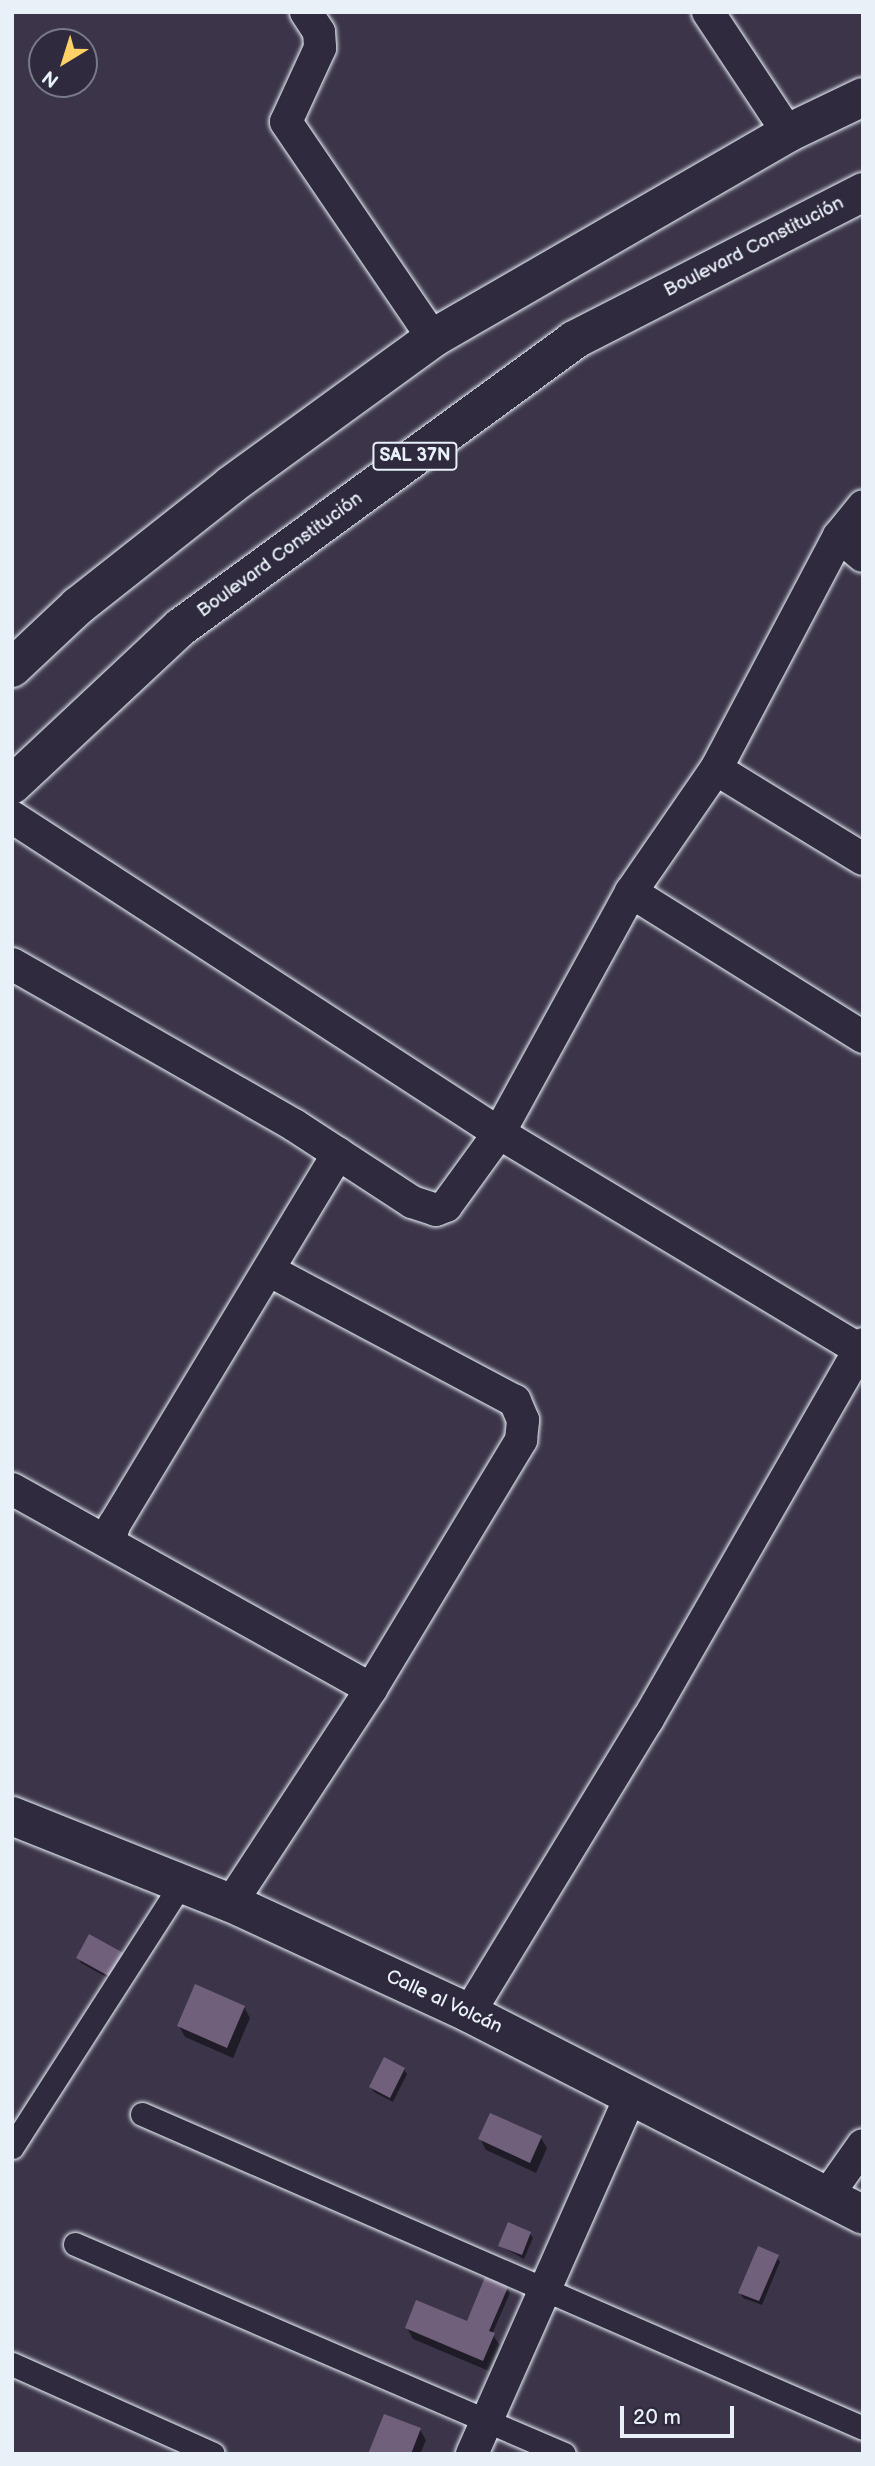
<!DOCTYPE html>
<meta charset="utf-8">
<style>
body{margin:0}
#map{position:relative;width:875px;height:2466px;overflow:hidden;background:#3c3549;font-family:"Balsamiq Sans",sans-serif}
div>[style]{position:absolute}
.shadow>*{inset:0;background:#0007}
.building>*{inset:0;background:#71607b}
.roads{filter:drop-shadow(0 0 2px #e8f1f8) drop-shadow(0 0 2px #e8f1f8)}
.pedestrian>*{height:23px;margin:-11.5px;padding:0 11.5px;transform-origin:11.5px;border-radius:11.5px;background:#2f2a3d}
.minor>*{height:32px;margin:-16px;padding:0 16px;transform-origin:16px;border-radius:16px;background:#2f2a3d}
.secondary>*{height:38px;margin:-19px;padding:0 19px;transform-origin:19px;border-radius:19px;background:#2f2a3d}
.trunk>*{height:38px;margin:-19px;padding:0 19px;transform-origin:19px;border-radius:19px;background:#2f2a3d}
span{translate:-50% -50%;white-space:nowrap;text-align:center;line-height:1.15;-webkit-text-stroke:5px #2f2a3d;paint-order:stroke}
.shield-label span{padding:2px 5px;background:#2f2a3d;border:2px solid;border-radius:5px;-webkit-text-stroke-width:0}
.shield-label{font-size:18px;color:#e8f1f8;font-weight:700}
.street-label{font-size:19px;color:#e8f1f8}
.frame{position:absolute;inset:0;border:14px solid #e8f1f8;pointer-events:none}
.north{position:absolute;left:28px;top:28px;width:70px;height:70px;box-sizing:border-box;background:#2f2a3d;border:2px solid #797a88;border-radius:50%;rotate:218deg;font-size:19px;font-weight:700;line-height:28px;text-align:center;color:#e8f1f8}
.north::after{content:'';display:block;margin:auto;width:24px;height:32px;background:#ffd166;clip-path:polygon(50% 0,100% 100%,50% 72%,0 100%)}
.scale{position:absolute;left:620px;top:2406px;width:114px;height:32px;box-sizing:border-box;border:4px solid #e8f1f8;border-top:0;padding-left:9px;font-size:21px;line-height:24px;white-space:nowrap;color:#e8f1f8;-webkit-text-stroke:5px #2f2a3d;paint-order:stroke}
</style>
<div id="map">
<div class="shadow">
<i style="clip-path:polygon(90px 1937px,117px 1983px,81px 1963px,78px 1958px)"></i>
<i style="clip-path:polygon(244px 2007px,250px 2018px,233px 2058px,185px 2037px,179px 2026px)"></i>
<i style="clip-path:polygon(404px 2069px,407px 2074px,393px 2102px,374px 2092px,371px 2087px)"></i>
<i style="clip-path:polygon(541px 2138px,547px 2148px,536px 2173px,486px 2150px,480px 2139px)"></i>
<i style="clip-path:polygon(530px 2234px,533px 2238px,524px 2259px,500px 2246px)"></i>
<i style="clip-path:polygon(777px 2257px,780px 2262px,762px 2305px,743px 2298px,740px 2293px)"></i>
<i style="clip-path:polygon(507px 2288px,510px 2293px,492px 2334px,500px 2345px,489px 2371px,413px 2339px,407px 2328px,468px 2323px)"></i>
<i style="clip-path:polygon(420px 2430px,426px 2440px,420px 2454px,370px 2454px)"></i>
</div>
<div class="building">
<i style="clip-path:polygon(89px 1934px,127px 1955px,114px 1979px,76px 1958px)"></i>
<i style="clip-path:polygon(195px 1984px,245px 2006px,227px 2048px,177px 2026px)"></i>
<i style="clip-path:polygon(384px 2057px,405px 2068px,390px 2098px,369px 2087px)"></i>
<i style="clip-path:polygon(490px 2113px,542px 2136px,530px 2163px,478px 2139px)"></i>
<i style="clip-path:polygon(508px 2222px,531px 2232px,522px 2255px,498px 2246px)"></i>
<i style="clip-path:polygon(758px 2246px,779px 2255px,759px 2301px,738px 2293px)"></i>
<i style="clip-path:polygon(485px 2277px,508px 2287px,489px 2331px,495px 2333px,483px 2361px,405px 2328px,416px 2300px,467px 2321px)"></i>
<i style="clip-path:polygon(384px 2414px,421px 2428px,411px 2454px,368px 2454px)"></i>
</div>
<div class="roads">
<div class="pedestrian">
<i style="left:142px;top:2114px;width:786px;rotate:23.53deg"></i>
<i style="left:12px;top:2147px;width:313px;rotate:-57.3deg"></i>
<i style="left:75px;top:2244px;width:532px;rotate:23.24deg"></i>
<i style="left:12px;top:2364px;width:220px;rotate:24.1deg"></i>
</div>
<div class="minor">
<i style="left:306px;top:12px;width:24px;rotate:57deg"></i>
<i style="left:319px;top:32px;width:16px;rotate:86deg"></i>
<i style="left:320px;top:48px;width:81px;rotate:114.7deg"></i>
<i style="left:286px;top:122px;width:261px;rotate:55.8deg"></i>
<i style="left:708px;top:12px;width:145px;rotate:56.5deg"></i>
<i style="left:839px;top:536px;width:31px;rotate:40deg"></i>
<i style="left:716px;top:769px;width:172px;rotate:31.5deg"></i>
<i style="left:12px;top:817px;width:581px;rotate:32.98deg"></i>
<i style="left:499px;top:1133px;width:425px;rotate:31deg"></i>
<i style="left:631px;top:892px;width:274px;rotate:32deg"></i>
<i style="left:12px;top:964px;width:325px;rotate:29.7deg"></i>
<i style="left:294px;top:1125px;width:141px;rotate:33.1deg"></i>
<i style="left:412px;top:1202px;width:25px;rotate:18deg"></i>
<i style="left:436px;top:1210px;width:11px;rotate:-22deg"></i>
<i style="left:446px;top:1206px;width:90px;rotate:-54deg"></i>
<i style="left:499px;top:1133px;width:275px;rotate:-61.3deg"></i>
<i style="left:631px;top:892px;width:150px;rotate:-55.4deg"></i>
<i style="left:716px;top:769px;width:263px;rotate:-62.2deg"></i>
<i style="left:839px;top:536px;width:38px;rotate:-51deg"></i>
<i style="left:12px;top:1489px;width:411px;rotate:29.1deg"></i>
<i style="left:110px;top:1540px;width:16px;rotate:-75deg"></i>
<i style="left:114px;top:1525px;width:434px;rotate:-58.9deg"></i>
<i style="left:231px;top:1903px;width:256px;rotate:-56.8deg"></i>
<i style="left:371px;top:1689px;width:291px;rotate:-58.9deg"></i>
<i style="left:521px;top:1440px;width:20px;rotate:-84deg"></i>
<i style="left:523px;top:1420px;width:21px;rotate:-113deg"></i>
<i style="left:515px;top:1401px;width:279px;rotate:-152deg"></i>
<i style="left:469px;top:2013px;width:344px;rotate:-58.7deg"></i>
<i style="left:648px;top:1719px;width:432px;rotate:-60.2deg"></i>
<i style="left:827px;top:2196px;width:62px;rotate:-54.8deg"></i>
<i style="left:472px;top:2454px;width:393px;rotate:-66.1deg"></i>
</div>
<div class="secondary">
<i style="left:12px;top:1816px;width:236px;rotate:21.7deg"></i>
<i style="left:231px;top:1903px;width:262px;rotate:24.8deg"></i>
<i style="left:469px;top:2013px;width:443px;rotate:27.1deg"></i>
</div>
<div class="trunk">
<i style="left:12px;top:668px;width:91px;rotate:-43.2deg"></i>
<i style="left:78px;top:606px;width:195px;rotate:-38.3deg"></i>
<i style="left:231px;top:485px;width:250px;rotate:-36deg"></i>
<i style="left:433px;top:338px;width:410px;rotate:-30deg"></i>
<i style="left:788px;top:133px;width:83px;rotate:-25.6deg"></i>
<i style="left:12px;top:785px;width:231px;rotate:-43.1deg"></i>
<i style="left:181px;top:627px;width:487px;rotate:-36.1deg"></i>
<i style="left:574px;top:340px;width:325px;rotate:-27.1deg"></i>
</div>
</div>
<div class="shield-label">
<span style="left:415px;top:456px">SAL 37N</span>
</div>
<div class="street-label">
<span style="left:754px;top:247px;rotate:-27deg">Boulevard Constitución</span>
<span style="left:280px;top:555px;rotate:-36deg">Boulevard Constitución</span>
<span style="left:444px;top:2002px;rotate:25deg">Calle al Volcán</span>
</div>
<div class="frame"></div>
<div class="north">N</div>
<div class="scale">20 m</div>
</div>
